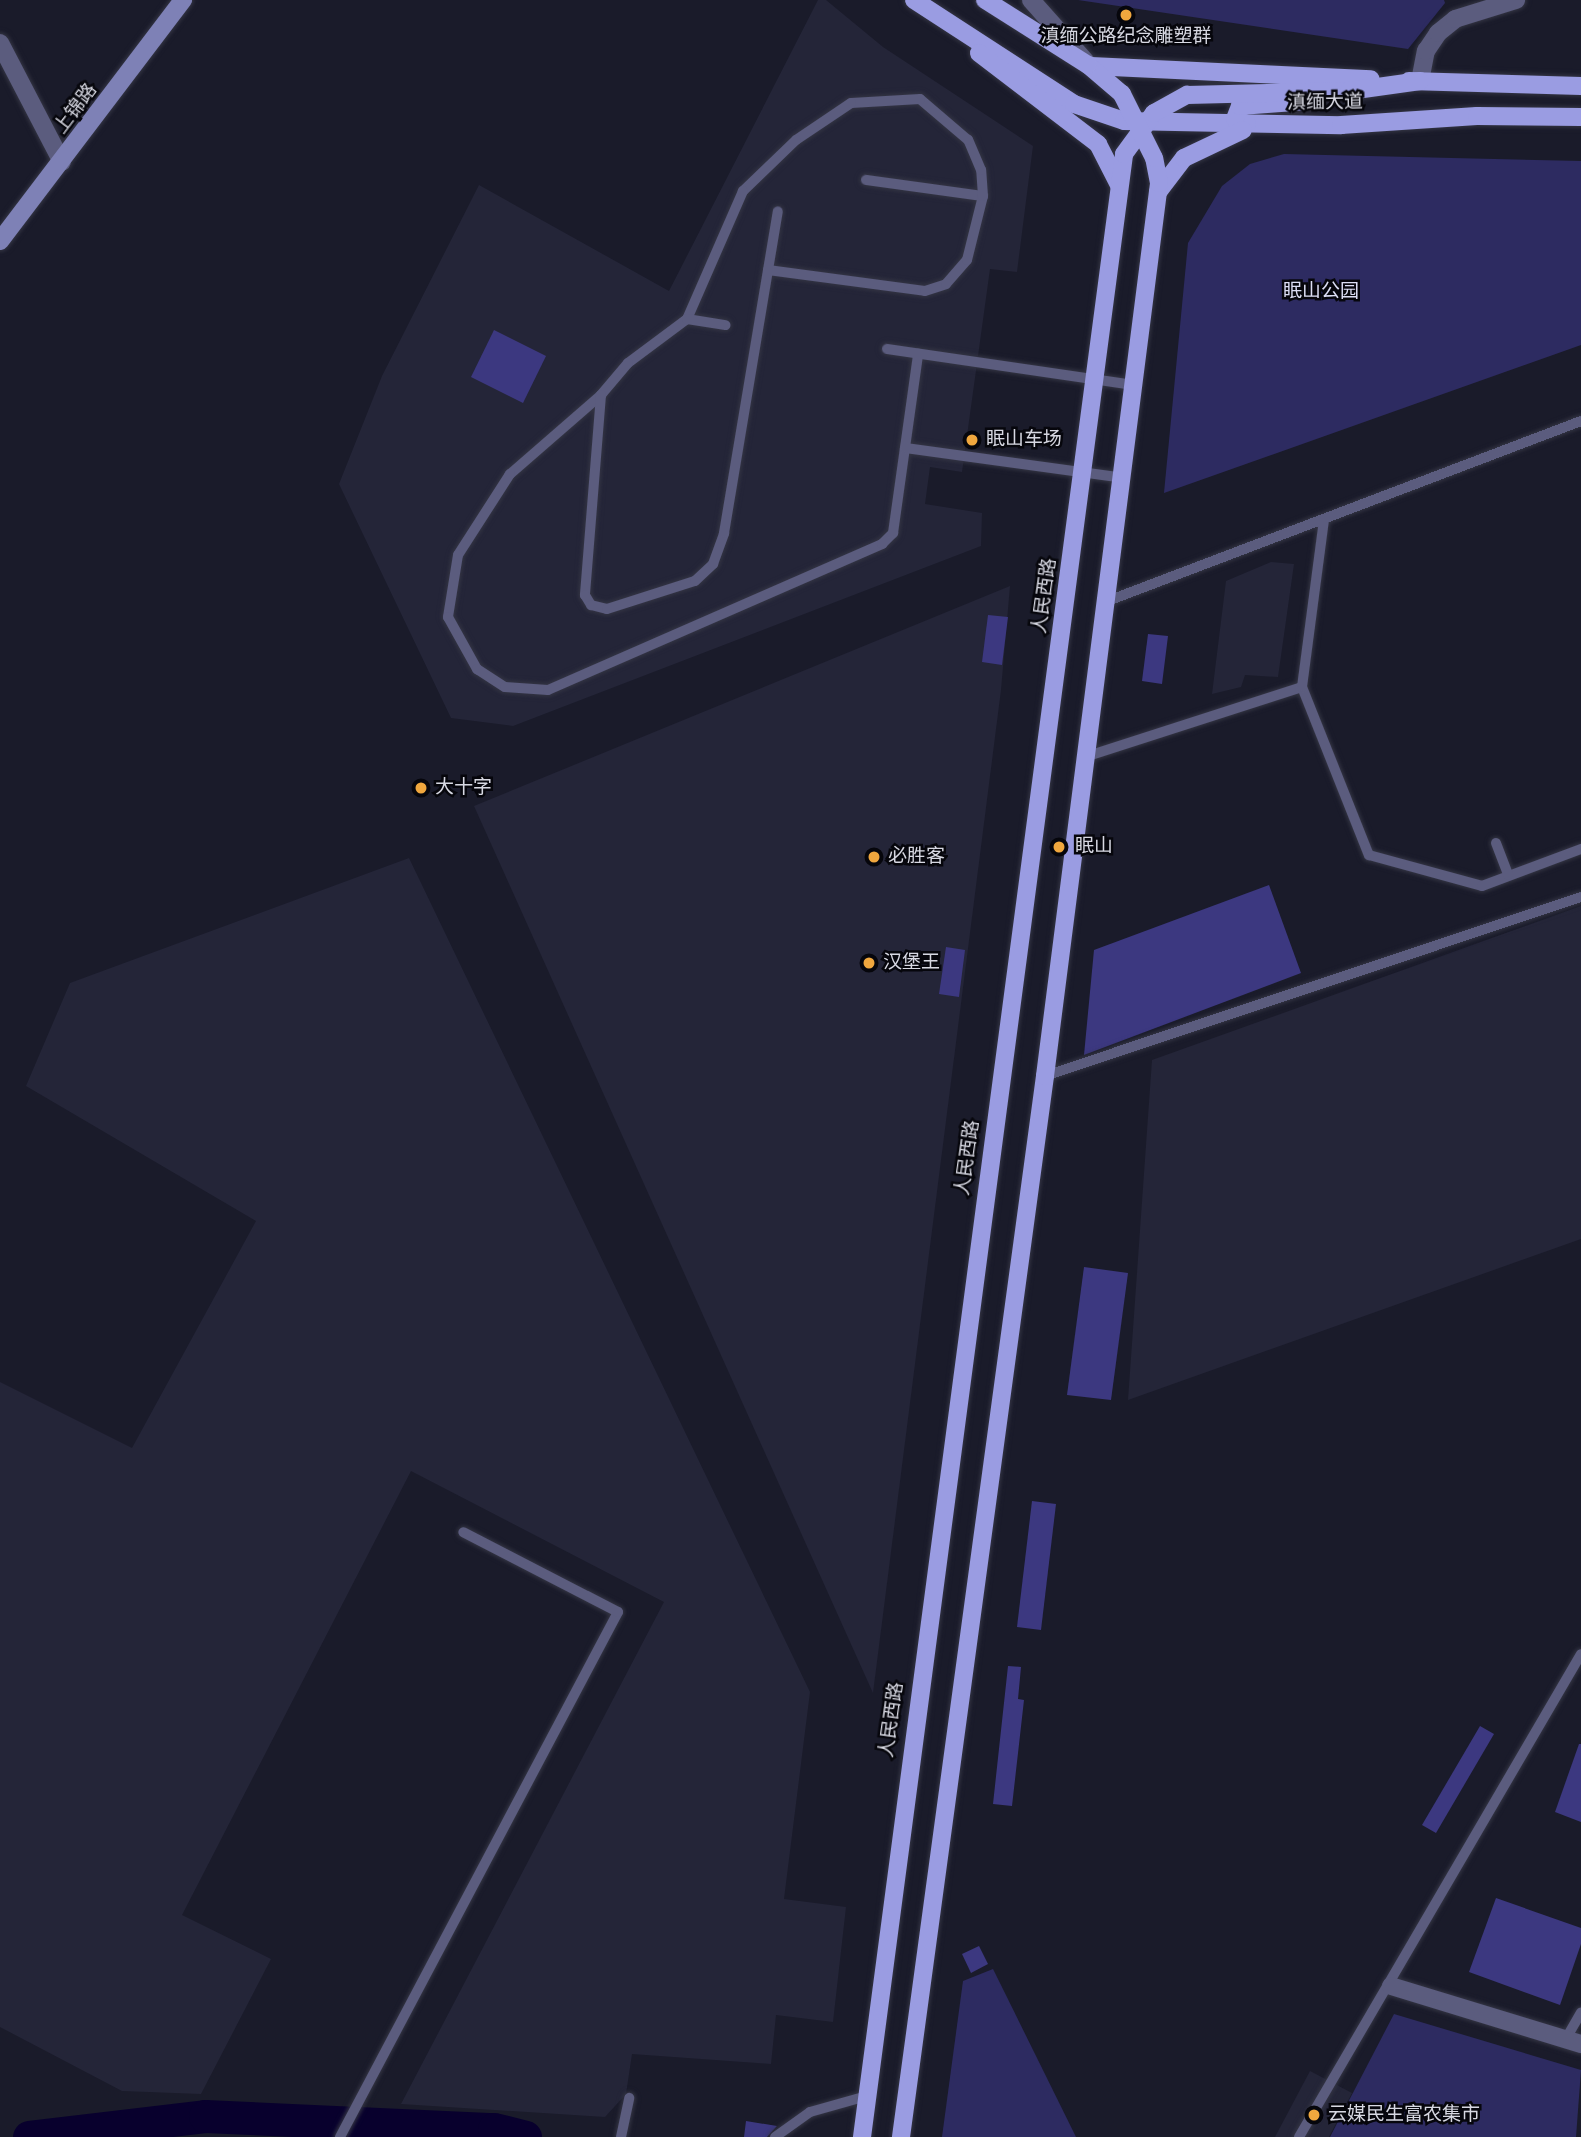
<!DOCTYPE html>
<meta charset="utf-8">
<style>
body{margin:0}
#map{position:relative;width:1581px;height:2137px;overflow:hidden;background:#1a1b2a;font-family:Karla,"Noto Sans SC",sans-serif}
div>[style]{position:absolute}
.built>*{inset:0;background:#242538}
.green>*{inset:0;background:#2d2b61}
.river>*{height:33px;margin:-16.5px;padding:0 16.5px;transform-origin:16.5px;border-radius:16.5px;background:#08002d}
.building>*{inset:0;background:#3c3880}
.roads{filter:drop-shadow(0 0 2px #343544) drop-shadow(0 0 2px #343544)}
.lane>*{height:10px;margin:-5px;padding:0 5px;transform-origin:5px;border-radius:5px;background:#5b5c7e}
.street>*{height:18px;margin:-9px;padding:0 9px;transform-origin:9px;border-radius:9px;background:#5b5c7e}
.secondary>*{height:18px;margin:-9px;padding:0 9px;transform-origin:9px;border-radius:9px;background:#7e81b6}
.primary>*{height:18px;margin:-9px;padding:0 9px;transform-origin:9px;border-radius:9px;background:#9a9ce2}
.dots>*{width:19px;height:19px;translate:-50% -50%;box-sizing:border-box;border:4px solid #06060c;border-radius:50%}
span{translate:-50% -50%;white-space:nowrap;text-align:center;line-height:1.15;-webkit-text-stroke:5px #06060c;paint-order:stroke}
.poi-label{font-size:19px;color:#d7d8e2}
.left{translate:0 -50%;text-align:left}
.street-label{font-size:19px;color:#d7d8e2}
.park-label{font-size:19px;color:#dcdef4}
</style>
<div id="map">
<div class="built">
<i style="clip-path:polygon(818px 0,826px 0,883px 47px,1033px 146px,1017px 272px,990px 269px,962px 472px,930px 467px,925px 504px,982px 513px,981px 546px,513px 726px,451px 718px,339px 484px,382px 376px,479px 185px,669px 291px)"></i>
<i style="clip-path:polygon(1271px 562px,1294px 564px,1278px 677px,1245px 675px,1241px 687px,1212px 694px,1226px 581px)"></i>
<i style="clip-path:polygon(1010px 586px,1001px 690px,873px 1693px,474px 806px)"></i>
<i style="clip-path:polygon(409px 858px,810px 1692px,784px 1899px,846px 1907px,833px 2022px,776px 2015px,771px 2064px,632px 2054px,626px 2094px,605px 2117px,401px 2104px,664px 1602px,411px 1471px,182px 1915px,271px 1959px,201px 2094px,122px 2091px,0 2027px,0 1382px,132px 1448px,256px 1221px,26px 1086px,70px 983px)"></i>
<i style="clip-path:polygon(1581px 906px,1581px 1239px,1128px 1400px,1152px 1060px)"></i>
<i style="clip-path:polygon(1310px 2071px,1352px 2093px,1329px 2137px,1275px 2137px)"></i>
</div>
<div class="green">
<i style="clip-path:polygon(1078px 0,1444px 0,1445px 3px,1408px 49px)"></i>
<i style="clip-path:polygon(1284px 154px,1581px 161px,1581px 345px,1164px 493px,1188px 243px,1222px 186px,1250px 164px)"></i>
<i style="clip-path:polygon(993px 1969px,1076px 2137px,942px 2137px,963px 1981px)"></i>
<i style="clip-path:polygon(1394px 2014px,1581px 2070px,1576px 2137px,1330px 2137px)"></i>
</div>
<div class="river">
<i style="left:29px;top:2137px;width:177px;rotate:-6.8deg"></i>
<i style="left:205px;top:2116px;width:289px;rotate:2.6deg"></i>
<i style="left:494px;top:2129px;width:32px;rotate:14deg"></i>
</div>
<div class="building">
<i style="clip-path:polygon(494px 330px,546px 356px,523px 403px,471px 377px)"></i>
<i style="clip-path:polygon(988px 615px,1008px 617px,1002px 665px,982px 662px)"></i>
<i style="clip-path:polygon(1148px 634px,1168px 636px,1162px 684px,1142px 681px)"></i>
<i style="clip-path:polygon(1269px 885px,1301px 973px,1084px 1055px,1094px 950px)"></i>
<i style="clip-path:polygon(946px 947px,965px 950px,959px 997px,939px 994px)"></i>
<i style="clip-path:polygon(1084px 1267px,1128px 1273px,1111px 1400px,1067px 1395px)"></i>
<i style="clip-path:polygon(1032px 1501px,1056px 1504px,1041px 1630px,1017px 1627px)"></i>
<i style="clip-path:polygon(1008px 1666px,1021px 1667px,1018px 1699px,1024px 1700px,1012px 1806px,993px 1804px)"></i>
<i style="clip-path:polygon(1480px 1726px,1494px 1734px,1436px 1833px,1422px 1825px)"></i>
<i style="clip-path:polygon(1579px 1744px,1581px 1744px,1581px 1822px,1555px 1812px)"></i>
<i style="clip-path:polygon(1496px 1898px,1581px 1928px,1581px 1944px,1560px 2005px,1469px 1972px)"></i>
<i style="clip-path:polygon(979px 1946px,988px 1964px,971px 1973px,962px 1954px)"></i>
<i style="clip-path:polygon(746px 2121px,777px 2126px,767px 2137px,744px 2137px)"></i>
</div>
<div class="roads">
<div class="lane">
<i style="left:866px;top:180px;width:118px;rotate:7.8deg"></i>
<i style="left:768px;top:270px;width:158px;rotate:7.6deg"></i>
<i style="left:925px;top:291px;width:22px;rotate:-18deg"></i>
<i style="left:946px;top:284px;width:32px;rotate:-49deg"></i>
<i style="left:967px;top:260px;width:66px;rotate:-76deg"></i>
<i style="left:983px;top:196px;width:26px;rotate:-94deg"></i>
<i style="left:981px;top:170px;width:33px;rotate:-113deg"></i>
<i style="left:968px;top:140px;width:63px;rotate:-139.5deg"></i>
<i style="left:920px;top:99px;width:69px;rotate:176.7deg"></i>
<i style="left:851px;top:103px;width:66px;rotate:146.1deg"></i>
<i style="left:796px;top:140px;width:74px;rotate:136.1deg"></i>
<i style="left:743px;top:191px;width:140px;rotate:113.6deg"></i>
<i style="left:687px;top:319px;width:74px;rotate:143.3deg"></i>
<i style="left:628px;top:363px;width:42px;rotate:130.2deg"></i>
<i style="left:601px;top:395px;width:121px;rotate:139deg"></i>
<i style="left:510px;top:474px;width:96px;rotate:122.7deg"></i>
<i style="left:458px;top:555px;width:63px;rotate:99.2deg"></i>
<i style="left:448px;top:617px;width:60px;rotate:60.9deg"></i>
<i style="left:477px;top:669px;width:33px;rotate:33deg"></i>
<i style="left:505px;top:687px;width:43px;rotate:4deg"></i>
<i style="left:548px;top:690px;width:365px;rotate:-23.6deg"></i>
<i style="left:882px;top:544px;width:16px;rotate:-45deg"></i>
<i style="left:893px;top:533px;width:181px;rotate:-82deg"></i>
<i style="left:687px;top:319px;width:39px;rotate:9deg"></i>
<i style="left:887px;top:349px;width:251px;rotate:8.3deg"></i>
<i style="left:601px;top:395px;width:201px;rotate:94.6deg"></i>
<i style="left:585px;top:595px;width:12px;rotate:59deg"></i>
<i style="left:591px;top:605px;width:16px;rotate:14deg"></i>
<i style="left:607px;top:609px;width:92px;rotate:-17.7deg"></i>
<i style="left:695px;top:581px;width:25px;rotate:-43deg"></i>
<i style="left:713px;top:564px;width:33px;rotate:-70deg"></i>
<i style="left:724px;top:533px;width:326px;rotate:-80.5deg"></i>
<i style="left:905px;top:448px;width:220px;rotate:7.8deg"></i>
<i style="left:1105px;top:602px;width:509px;rotate:-20.82deg"></i>
<i style="left:1302px;top:687px;width:181px;rotate:68.3deg"></i>
<i style="left:1369px;top:855px;width:117px;rotate:15.3deg"></i>
<i style="left:1482px;top:886px;width:106px;rotate:-20.5deg"></i>
<i style="left:1085px;top:757px;width:228px;rotate:-17.9deg"></i>
<i style="left:1302px;top:687px;width:167px;rotate:-82.5deg"></i>
<i style="left:1496px;top:843px;width:34px;rotate:69deg"></i>
<i style="left:1045px;top:1076px;width:565px;rotate:-18.47deg"></i>
<i style="left:1564px;top:2042px;width:34px;rotate:-60deg"></i>
<i style="left:340px;top:2137px;width:594px;rotate:-62.1deg"></i>
<i style="left:618px;top:1612px;width:174px;rotate:-152.7deg"></i>
<i style="left:621px;top:2137px;width:40px;rotate:-78deg"></i>
<i style="left:775px;top:2137px;width:43px;rotate:-35.5deg"></i>
<i style="left:810px;top:2112px;width:59px;rotate:-15.7deg"></i>
<i style="left:1299px;top:2137px;width:559px;rotate:-59.72deg"></i>
</div>
<div class="street">
<i style="left:1031px;top:0;width:83px;rotate:48.4deg"></i>
<i style="left:0;top:43px;width:134px;rotate:62.5deg"></i>
<i style="left:1420px;top:81px;width:31px;rotate:-79deg"></i>
<i style="left:1426px;top:51px;width:22px;rotate:-56deg"></i>
<i style="left:1438px;top:33px;width:22px;rotate:-39deg"></i>
<i style="left:1455px;top:19px;width:64px;rotate:-17.3deg"></i>
<i style="left:1391px;top:1986px;width:199px;rotate:17deg"></i>
</div>
<div class="secondary">
<i style="left:0;top:241px;width:303px;rotate:-52.8deg"></i>
</div>
<div class="primary">
<i style="left:914px;top:0;width:191px;rotate:33deg"></i>
<i style="left:1074px;top:104px;width:53px;rotate:18.8deg"></i>
<i style="left:1124px;top:121px;width:217px;rotate:1.1deg"></i>
<i style="left:1341px;top:125px;width:136px;rotate:-3.8deg"></i>
<i style="left:1477px;top:116px;width:104px;rotate:0.6deg"></i>
<i style="left:979px;top:53px;width:150px;rotate:37.4deg"></i>
<i style="left:1098px;top:144px;width:46px;rotate:62.9deg"></i>
<i style="left:1091px;top:66px;width:280px;rotate:2.7deg"></i>
<i style="left:1409px;top:81px;width:172px;rotate:1.7deg"></i>
<i style="left:1247px;top:124px;width:13px;rotate:-157deg"></i>
<i style="left:1235px;top:119px;width:14px;rotate:-69deg"></i>
<i style="left:1240px;top:106px;width:68px;rotate:-4.2deg"></i>
<i style="left:1158px;top:192px;width:43px;rotate:-52.6deg"></i>
<i style="left:1184px;top:158px;width:65px;rotate:-25.4deg"></i>
<i style="left:862px;top:2137px;width:2000px;rotate:-82.47deg"></i>
<i style="left:1124px;top:154px;width:51px;rotate:-53.8deg"></i>
<i style="left:1154px;top:113px;width:38px;rotate:-29deg"></i>
<i style="left:1187px;top:95px;width:162px;rotate:-1.4deg"></i>
<i style="left:1349px;top:91px;width:72px;rotate:-8deg"></i>
<i style="left:901px;top:2137px;width:1071px;rotate:-82.27deg"></i>
<i style="left:1045px;top:1076px;width:900px;rotate:-82.72deg"></i>
<i style="left:1159px;top:183px;width:25px;rotate:-101deg"></i>
<i style="left:1154px;top:158px;width:72px;rotate:-116.6deg"></i>
<i style="left:1122px;top:94px;width:45px;rotate:-139.5deg"></i>
<i style="left:1088px;top:65px;width:122px;rotate:-147.7deg"></i>
</div>
</div>
<div class="dots">
<i style="left:1126px;top:15px;background:#f0a73e"></i>
<i style="left:972px;top:440px;background:#f0a73e"></i>
<i style="left:421px;top:788px;background:#f0a73e"></i>
<i style="left:1059px;top:847px;background:#f0a73e"></i>
<i style="left:874px;top:857px;background:#f0a73e"></i>
<i style="left:869px;top:963px;background:#f0a73e"></i>
<i style="left:1314px;top:2115px;background:#f0a73e"></i>
</div>
<div class="poi-label">
<span style="left:1126px;top:37px">滇缅公路纪念雕塑群</span>
<span class="left" style="left:986px;top:440px">眠山车场</span>
<span class="left" style="left:435px;top:788px">大十字</span>
<span class="left" style="left:1075px;top:847px">眠山</span>
<span class="left" style="left:888px;top:857px">必胜客</span>
<span class="left" style="left:883px;top:963px">汉堡王</span>
<span class="left" style="left:1328px;top:2115px">云媒民生富农集市</span>
</div>
<div class="street-label">
<span style="left:1325px;top:103px;rotate:-1deg">滇缅大道</span>
<span style="left:76px;top:109px;rotate:-53deg">上锦路</span>
<span style="left:1045px;top:596px;rotate:-82deg">人民西路</span>
<span style="left:968px;top:1158px;rotate:-82deg">人民西路</span>
<span style="left:892px;top:1720px;rotate:-82deg">人民西路</span>
</div>
<div class="park-label">
<span style="left:1321px;top:292px">眠山公园</span>
</div>
</div>
